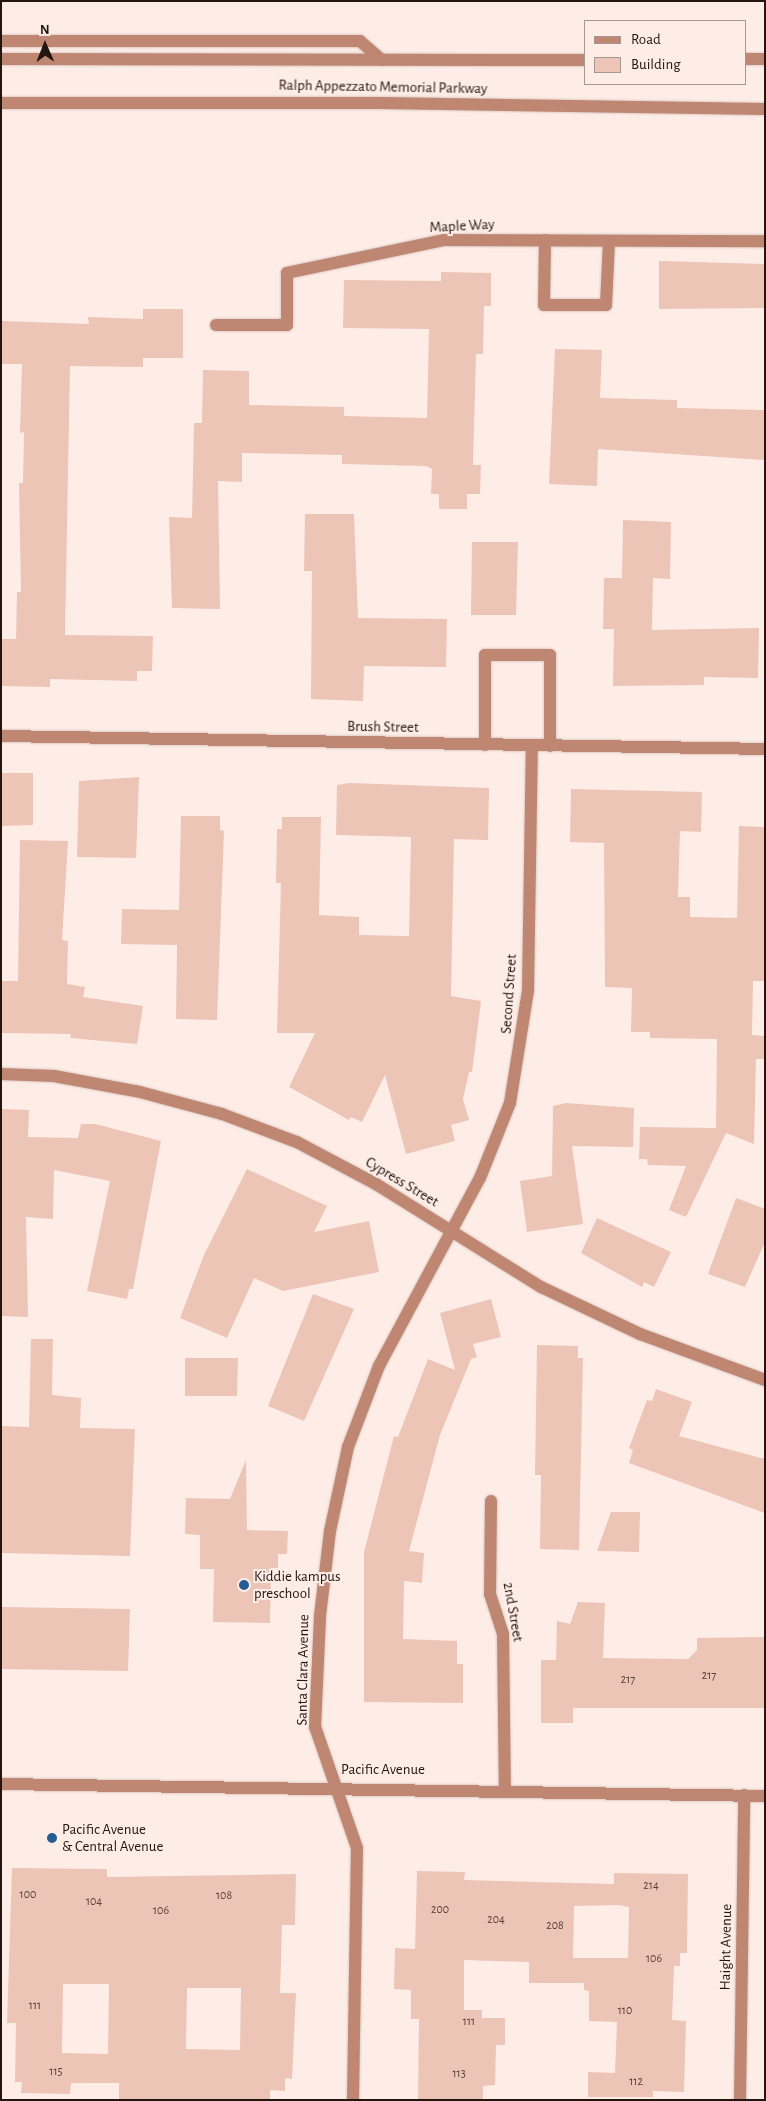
<!DOCTYPE html>
<style>
body{margin:0}
#map{position:relative;width:766px;height:2101px;overflow:hidden;background:#feede7;font-family:"Alegreya Sans",sans-serif}
div>[style]{position:absolute}
.building>*{inset:0;background:#edc5b6}
.roads{filter:drop-shadow(0 0 1px #dbcac5) drop-shadow(0 0 1px #dbcac5)}
.service>*{height:12px;margin:-6px;padding:0 6px;transform-origin:6px;border-radius:6px;background:#bf8671}
.minor>*{height:12px;margin:-6px;padding:0 6px;transform-origin:6px;border-radius:6px;background:#bf8671}
.tertiary>*{height:12px;margin:-6px;padding:0 6px;transform-origin:6px;border-radius:6px;background:#bf8671}
.dots>*{width:14px;height:14px;translate:-50% -50%;box-sizing:border-box;border:2px solid #feede7;border-radius:50%}
span{translate:-50% -50%;white-space:nowrap;text-align:center;line-height:1.15;-webkit-text-stroke:4px #feede7;paint-order:stroke}
.number-label{font-size:12px;color:#56413a}
.number-label span{-webkit-text-stroke-width:0}
.street-label{font-size:15px;color:#231510}
.poi-label{font-size:15px;color:#231510}
.left{translate:0 -50%;text-align:left}
.frame{position:absolute;inset:0;border:2px solid #231510;pointer-events:none}
.legend{position:absolute;left:584px;top:20px;width:162px;height:65px;box-sizing:border-box;background:#feede7;border:1px solid #a69791;margin:0;padding:6px 9px;list-style:none;font-size:15px;color:#231510}
.legend li{display:flex;align-items:center;gap:10px;height:25px}
.legend b{width:25px;border:1px solid #a69791}
.north{position:absolute;left:20px;top:20px;width:50px;height:50px;-webkit-text-stroke:4px #feede7;paint-order:stroke;rotate:359deg;font-size:14px;font-weight:700;line-height:20px;text-align:center;color:#231510}
.north::after{content:'';display:block;margin:auto;width:18px;height:22px;background:#231510;clip-path:polygon(50% 0,100% 100%,50% 72%,0 100%)}
</style>
<div id="map">
<div class="building">
<i style="clip-path:polygon(659px 261px,765px 264px,765px 308px,659px 309px)"></i>
<i style="clip-path:polygon(441px 272px,491px 273px,491px 306px,484px 306px,483px 354px,476px 354px,473px 465px,481px 465px,480px 494px,467px 494px,467px 509px,439px 509px,439px 494px,431px 494px,432px 469px,426px 466px,342px 464px,342px 455px,242px 453px,242px 482px,218px 481px,220px 609px,172px 608px,169px 517px,192px 518px,194px 423px,202px 423px,203px 370px,249px 371px,249px 405px,344px 407px,344px 416px,427px 418px,429px 329px,343px 328px,344px 280px,441px 281px)"></i>
<i style="clip-path:polygon(143px 309px,183px 309px,183px 358px,143px 358px,143px 367px,70px 366px,65px 635px,153px 636px,152px 671px,137px 671px,137px 681px,50px 679px,50px 687px,1px 686px,1px 639px,16px 639px,17px 592px,21px 592px,19px 483px,23px 483px,24px 432px,20px 433px,22px 364px,1px 364px,1px 321px,89px 324px,88px 317px,143px 319px)"></i>
<i style="clip-path:polygon(555px 349px,602px 350px,600px 398px,677px 400px,677px 408px,765px 410px,765px 460px,598px 449px,597px 486px,549px 484px)"></i>
<i style="clip-path:polygon(305px 514px,354px 514px,358px 618px,447px 619px,446px 667px,364px 666px,363px 701px,311px 699px,312px 571px,304px 571px)"></i>
<i style="clip-path:polygon(623px 520px,671px 522px,670px 579px,653px 578px,652px 630px,759px 628px,758px 678px,704px 677px,704px 685px,613px 686px,614px 629px,603px 629px,604px 578px,622px 578px)"></i>
<i style="clip-path:polygon(472px 542px,518px 542px,516px 615px,471px 615px)"></i>
<i style="clip-path:polygon(1px 773px,33px 773px,33px 825px,1px 826px)"></i>
<i style="clip-path:polygon(139px 777px,136px 858px,77px 857px,79px 781px)"></i>
<i style="clip-path:polygon(350px 783px,489px 788px,488px 840px,454px 839px,451px 996px,481px 1001px,472px 1072px,469px 1072px,463px 1099px,469px 1120px,451px 1125px,455px 1141px,406px 1154px,385px 1075px,362px 1122px,351px 1117px,349px 1120px,289px 1087px,315px 1033px,277px 1033px,281px 883px,276px 883px,277px 829px,282px 829px,282px 817px,321px 817px,319px 915px,359px 917px,359px 935px,409px 936px,411px 837px,336px 835px,337px 785px)"></i>
<i style="clip-path:polygon(571px 789px,702px 792px,701px 832px,680px 831px,678px 897px,690px 897px,690px 917px,737px 918px,739px 826px,765px 827px,765px 981px,753px 981px,752px 1035px,765px 1036px,765px 1059px,756px 1059px,754px 1144px,726px 1133px,686px 1217px,669px 1210px,686px 1166px,648px 1165px,647px 1159px,639px 1159px,640px 1127px,716px 1128px,717px 1039px,650px 1038px,650px 1032px,631px 1032px,632px 988px,605px 987px,604px 843px,570px 842px)"></i>
<i style="clip-path:polygon(181px 816px,220px 816px,220px 830px,224px 831px,217px 1020px,176px 1019px,177px 945px,121px 944px,122px 909px,179px 910px)"></i>
<i style="clip-path:polygon(20px 840px,68px 841px,62px 940px,68px 941px,67px 984px,85px 987px,83px 997px,143px 1006px,137px 1044px,70px 1038px,71px 1034px,1px 1033px,1px 981px,18px 981px)"></i>
<i style="clip-path:polygon(566px 1103px,634px 1108px,633px 1147px,572px 1146px,583px 1224px,527px 1232px,520px 1181px,552px 1176px,553px 1106px)"></i>
<i style="clip-path:polygon(1px 1109px,29px 1110px,28px 1137px,78px 1138px,81px 1124px,95px 1124px,161px 1141px,133px 1289px,129px 1289px,127px 1299px,87px 1291px,110px 1181px,54px 1170px,53px 1219px,26px 1217px,28px 1317px,1px 1316px)"></i>
<i style="clip-path:polygon(247px 1169px,327px 1206px,314px 1232px,369px 1221px,379px 1272px,283px 1291px,254px 1278px,227px 1338px,180px 1318px,204px 1255px)"></i>
<i style="clip-path:polygon(736px 1198px,765px 1209px,765px 1242px,745px 1287px,708px 1274px)"></i>
<i style="clip-path:polygon(597px 1218px,671px 1252px,654px 1287px,644px 1282px,642px 1287px,581px 1253px)"></i>
<i style="clip-path:polygon(313px 1294px,354px 1309px,304px 1421px,268px 1406px)"></i>
<i style="clip-path:polygon(491px 1299px,501px 1337px,473px 1344px,477px 1357px,471px 1359px,440px 1435px,409px 1551px,424px 1553px,422px 1583px,404px 1581px,403px 1639px,457px 1641px,457px 1664px,463px 1664px,463px 1703px,364px 1702px,364px 1552px,394px 1436px,398px 1437px,428px 1359px,455px 1370px,440px 1313px)"></i>
<i style="clip-path:polygon(31px 1339px,53px 1339px,52px 1395px,81px 1398px,80px 1428px,135px 1429px,130px 1556px,1px 1553px,1px 1426px,29px 1427px)"></i>
<i style="clip-path:polygon(537px 1345px,578px 1346px,578px 1358px,583px 1358px,579px 1550px,540px 1549px,541px 1475px,535px 1475px)"></i>
<i style="clip-path:polygon(185px 1358px,238px 1358px,237px 1396px,185px 1396px)"></i>
<i style="clip-path:polygon(656px 1389px,692px 1402px,679px 1436px,765px 1459px,765px 1513px,629px 1463px,633px 1450px,629px 1448px,647px 1400px,652px 1401px)"></i>
<i style="clip-path:polygon(246px 1460px,247px 1530px,288px 1531px,287px 1554px,278px 1554px,278px 1568px,271px 1568px,270px 1623px,213px 1622px,214px 1569px,200px 1569px,200px 1535px,185px 1534px,186px 1498px,230px 1499px)"></i>
<i style="clip-path:polygon(611px 1512px,640px 1512px,639px 1552px,597px 1551px)"></i>
<i style="clip-path:polygon(578px 1602px,605px 1603px,603px 1658px,688px 1659px,697px 1650px,697px 1638px,765px 1637px,765px 1708px,573px 1708px,573px 1723px,541px 1723px,541px 1660px,556px 1660px,557px 1621px,570px 1624px)"></i>
<i style="clip-path:polygon(1px 1607px,130px 1609px,128px 1671px,1px 1669px)"></i>
<i style="clip-path:polygon(evenodd,12px 1868px,107px 1869px,107px 1877px,296px 1874px,295px 1925px,282px 1925px,280px 1993px,296px 1993px,292px 2079px,285px 2078px,285px 2091px,270px 2090px,270px 2100px,119px 2100px,119px 2083px,71px 2083px,70px 2094px,21px 2093px,22px 2082px,15px 2082px,16px 2023px,7px 2023px,12px 1868px,63px 1984px,109px 1984px,108px 2054px,62px 2053px,63px 1984px,12px 1868px,187px 1988px,241px 1988px,240px 2050px,186px 2049px,187px 1988px)"></i>
<i style="clip-path:polygon(evenodd,417px 1871px,465px 1872px,464px 1880px,614px 1884px,614px 1873px,688px 1874px,687px 1953px,680px 1953px,680px 1966px,674px 1966px,672px 2020px,686px 2021px,684px 2092px,653px 2091px,653px 2097px,588px 2097px,588px 2072px,615px 2073px,617px 2022px,589px 2021px,589px 1991px,584px 1990px,584px 1983px,529px 1983px,529px 1962px,464px 1960px,464px 2010px,482px 2010px,482px 2018px,505px 2018px,505px 2045px,496px 2045px,495px 2085px,483px 2086px,483px 2100px,418px 2099px,419px 2019px,411px 2019px,411px 1990px,394px 1989px,395px 1948px,415px 1949px,417px 1871px,619px 1905px,629px 1907px,628px 1958px,573px 1958px,574px 1906px,619px 1905px)"></i>
</div>
<div class="roads">
<div class="service">
<i style="left:545px;top:240px;width:65px;rotate:90.9deg"></i>
<i style="left:544px;top:305px;width:62px"></i>
<i style="left:606px;top:305px;width:64px;rotate:-87.3deg"></i>
<i style="left:485px;top:745px;width:90px;rotate:-90deg"></i>
<i style="left:485px;top:655px;width:65px"></i>
<i style="left:550px;top:655px;width:91px;rotate:90deg"></i>
</div>
<div class="minor">
<i style="left:216px;top:325px;width:71px"></i>
<i style="left:287px;top:325px;width:52px;rotate:-90deg"></i>
<i style="left:287px;top:273px;width:160px;rotate:-11.9deg"></i>
<i style="left:444px;top:240px;width:321px;rotate:0.2deg"></i>
<i style="left:1px;top:736px;width:764px;rotate:0.97deg"></i>
<i style="left:1px;top:1074px;width:53px;rotate:2.2deg"></i>
<i style="left:54px;top:1076px;width:87px;rotate:10.5deg"></i>
<i style="left:140px;top:1092px;width:85px;rotate:15deg"></i>
<i style="left:222px;top:1114px;width:80px;rotate:20.5deg"></i>
<i style="left:297px;top:1142px;width:89px;rotate:28deg"></i>
<i style="left:376px;top:1184px;width:195px;rotate:32deg"></i>
<i style="left:541px;top:1287px;width:110px;rotate:25.4deg"></i>
<i style="left:640px;top:1334px;width:133px;rotate:20.2deg"></i>
<i style="left:491px;top:1501px;width:93px;rotate:90.6deg"></i>
<i style="left:490px;top:1594px;width:42px;rotate:72deg"></i>
<i style="left:503px;top:1634px;width:154px;rotate:89.3deg"></i>
<i style="left:353px;top:2100px;width:252px;rotate:-89.1deg"></i>
<i style="left:357px;top:1848px;width:128px;rotate:-109.1deg"></i>
<i style="left:315px;top:1727px;width:111px;rotate:-87.4deg"></i>
<i style="left:320px;top:1616px;width:86px;rotate:-83.3deg"></i>
<i style="left:330px;top:1531px;width:86px;rotate:-77.9deg"></i>
<i style="left:348px;top:1447px;width:87px;rotate:-69.1deg"></i>
<i style="left:379px;top:1366px;width:213px;rotate:-61.8deg"></i>
<i style="left:480px;top:1178px;width:81px;rotate:-68.2deg"></i>
<i style="left:510px;top:1103px;width:113px;rotate:-80.9deg"></i>
<i style="left:528px;top:991px;width:245px;rotate:-89.1deg"></i>
<i style="left:740px;top:2100px;width:305px;rotate:-89.2deg"></i>
</div>
<div class="tertiary">
<i style="left:1px;top:41px;width:359px"></i>
<i style="left:360px;top:41px;width:29px;rotate:41deg"></i>
<i style="left:1px;top:59px;width:584px;rotate:0.1deg"></i>
<i style="left:745px;top:59px;width:20px"></i>
<i style="left:1px;top:103px;width:380px"></i>
<i style="left:381px;top:103px;width:384px;rotate:0.9deg"></i>
<i style="left:1px;top:1784px;width:764px;rotate:0.9deg"></i>
</div>
</div>
<div class="dots">
<i style="left:244px;top:1585px;background:#245d94"></i>
<i style="left:52px;top:1838px;background:#245d94"></i>
</div>
<div class="number-label">
<span style="left:709px;top:1676px">217</span>
<span style="left:628px;top:1680px">217</span>
<span style="left:651px;top:1886px">214</span>
<span style="left:28px;top:1895px">100</span>
<span style="left:224px;top:1896px">108</span>
<span style="left:94px;top:1902px">104</span>
<span style="left:440px;top:1910px">200</span>
<span style="left:161px;top:1911px">106</span>
<span style="left:496px;top:1920px">204</span>
<span style="left:555px;top:1926px">208</span>
<span style="left:654px;top:1959px">106</span>
<span style="left:35px;top:2006px">111</span>
<span style="left:625px;top:2011px">110</span>
<span style="left:469px;top:2022px">111</span>
<span style="left:56px;top:2072px">115</span>
<span style="left:459px;top:2074px">113</span>
<span style="left:636px;top:2082px">112</span>
</div>
<div class="street-label">
<span style="left:383px;top:87px;rotate:1deg">Ralph Appezzato Memorial Parkway</span>
<span style="left:462px;top:226px;rotate:-3deg">Maple Way</span>
<span style="left:383px;top:727px;rotate:1deg">Brush Street</span>
<span style="left:509px;top:994px;rotate:-86deg">Second Street</span>
<span style="left:402px;top:1182px;rotate:31deg">Cypress Street</span>
<span style="left:513px;top:1612px;rotate:80deg">2nd Street</span>
<span style="left:303px;top:1670px;rotate:-89deg">Santa Clara Avenue</span>
<span style="left:383px;top:1770px">Pacific Avenue</span>
<span style="left:726px;top:1947px;rotate:-89deg">Haight Avenue</span>
</div>
<div class="poi-label">
<span class="left" style="left:254px;top:1585px">Kiddie kampus<br>preschool</span>
<span class="left" style="left:62px;top:1838px">Pacific Avenue<br>&amp; Central Avenue</span>
</div>
<div class="frame"></div>
<ul class="legend">
<li><b style="height:6px;background:#bf8671"></b>Road</li>
<li><b style="height:14px;background:#edc5b6"></b>Building</li>
</ul>
<div class="north">N</div>
</div>
